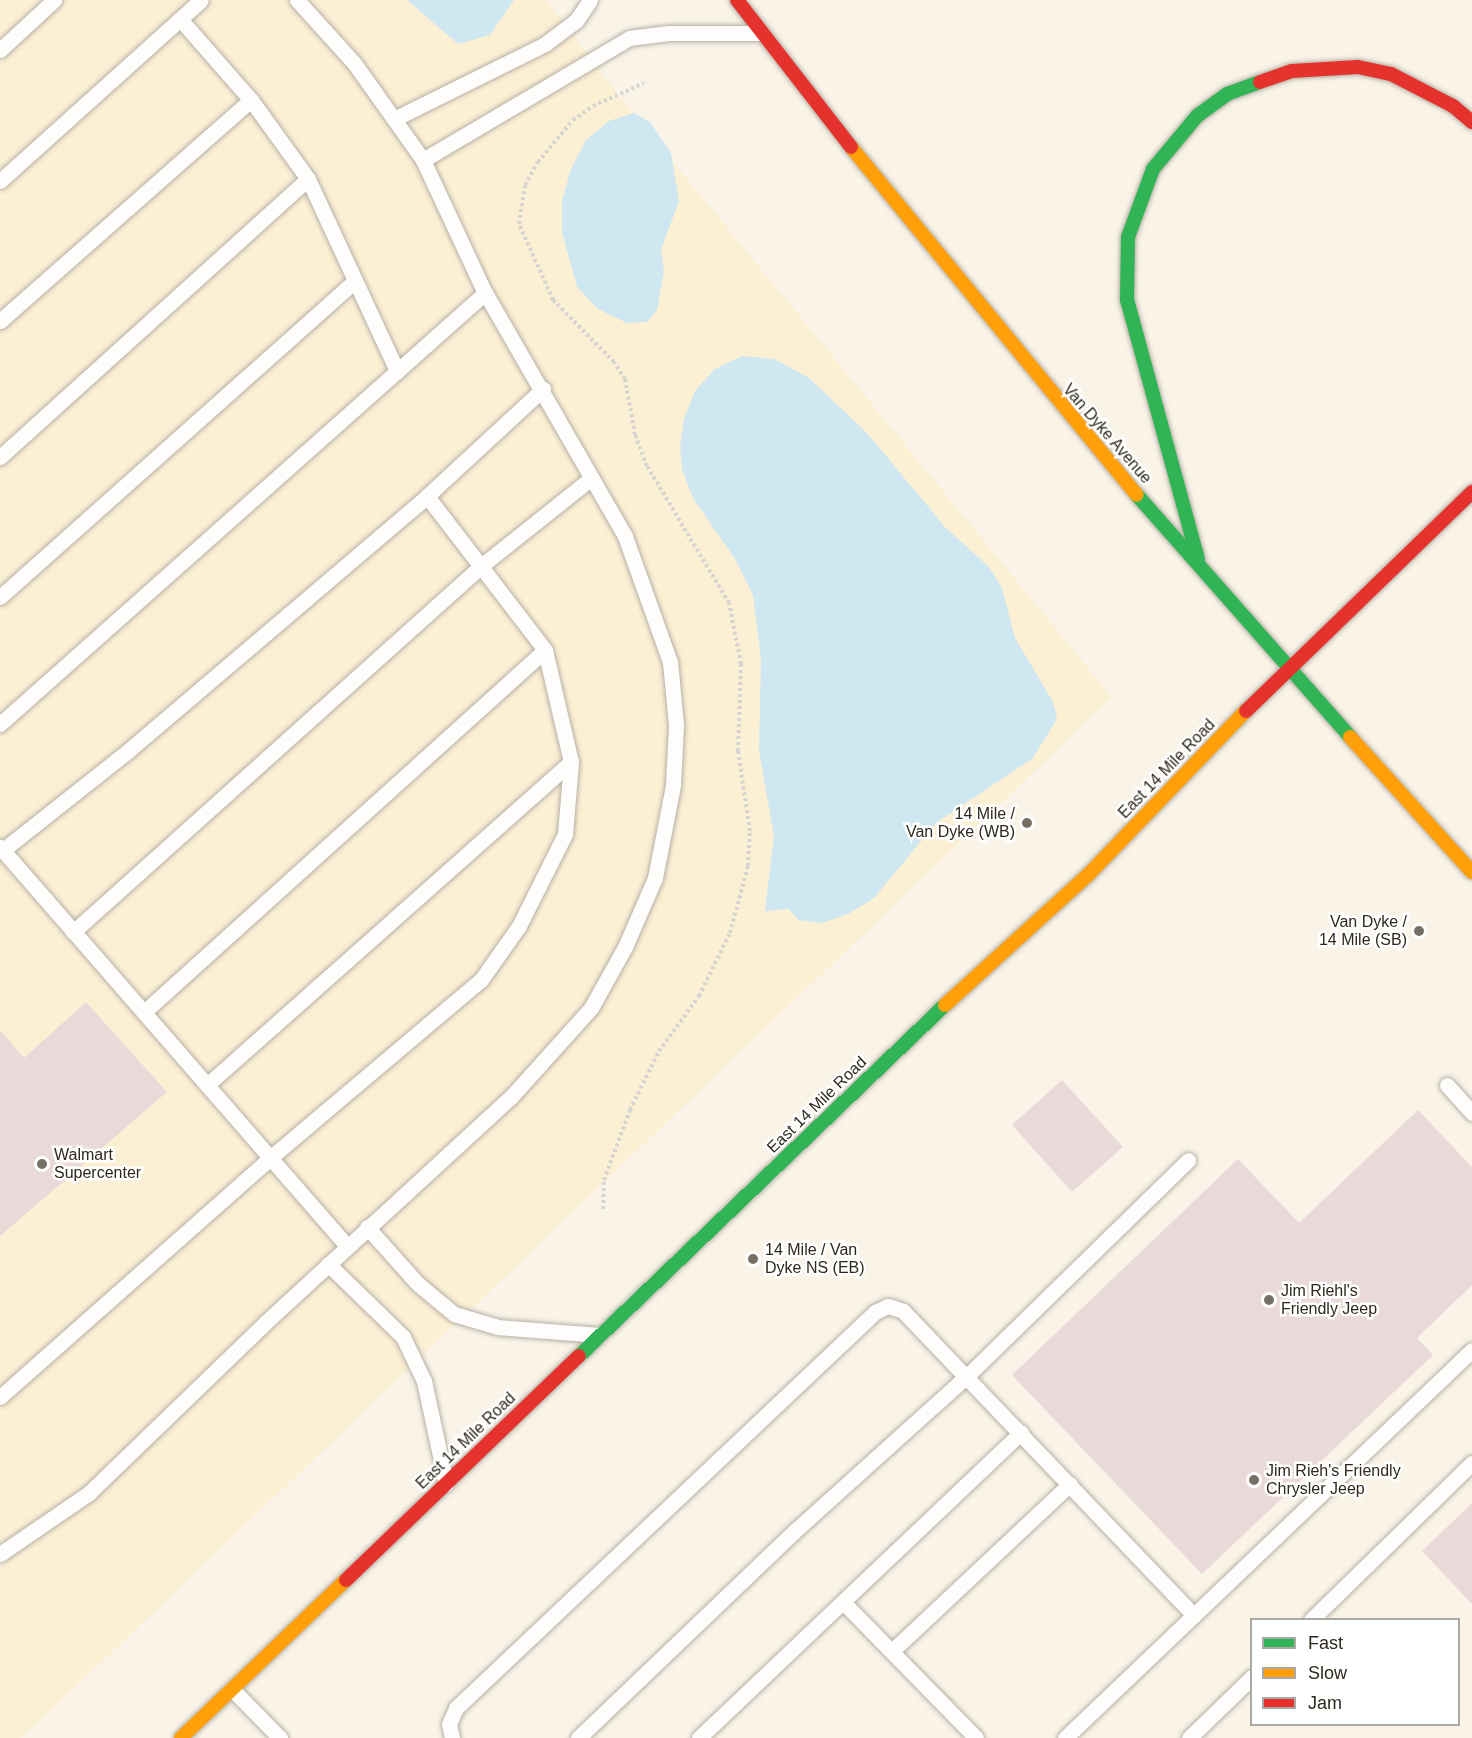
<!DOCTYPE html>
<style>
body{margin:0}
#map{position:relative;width:1472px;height:1738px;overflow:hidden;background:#f9f3e8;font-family:Helvetica,sans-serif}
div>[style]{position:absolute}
.built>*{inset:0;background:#fbefd4}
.water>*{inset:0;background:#cfe7f1}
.building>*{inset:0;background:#ead9d9}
.path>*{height:4px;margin-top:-2px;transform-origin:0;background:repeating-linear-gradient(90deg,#d6d4d1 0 3px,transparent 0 6px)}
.roads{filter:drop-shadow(0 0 2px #b6b0a5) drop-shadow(0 0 2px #b6b0a5)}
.lane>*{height:15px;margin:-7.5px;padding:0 7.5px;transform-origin:7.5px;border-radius:7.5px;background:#fefdfc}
.fast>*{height:14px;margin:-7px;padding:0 7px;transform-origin:7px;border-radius:7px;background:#30b455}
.slow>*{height:14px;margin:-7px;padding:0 7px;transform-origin:7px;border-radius:7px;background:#ff9f0a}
.jam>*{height:14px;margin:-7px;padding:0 7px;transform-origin:7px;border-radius:7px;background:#e5322d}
.dots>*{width:16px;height:16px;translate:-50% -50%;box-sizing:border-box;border:3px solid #fff;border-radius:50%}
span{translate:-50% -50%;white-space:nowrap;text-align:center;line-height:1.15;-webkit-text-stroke:5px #fff;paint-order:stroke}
.street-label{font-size:16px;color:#2e291c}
.poi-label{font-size:16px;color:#2e291c}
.right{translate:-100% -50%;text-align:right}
.left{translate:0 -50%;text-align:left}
.legend{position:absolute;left:1250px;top:1618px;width:210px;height:108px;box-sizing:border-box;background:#fff;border:2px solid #aba9a4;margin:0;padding:8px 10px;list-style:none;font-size:18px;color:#2e291c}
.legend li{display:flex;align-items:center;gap:12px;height:30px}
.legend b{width:30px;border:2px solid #aba9a4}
</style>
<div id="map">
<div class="built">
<i style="clip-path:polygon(0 0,547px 0,616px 92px,1112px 697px,22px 1738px,0 1738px)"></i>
</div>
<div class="water">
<i style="clip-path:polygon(407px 0,514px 0,490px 35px,458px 44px)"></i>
<i style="clip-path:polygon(634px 113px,650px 122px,671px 153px,679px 201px,661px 250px,664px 271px,657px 310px,647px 322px,627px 323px,598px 309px,577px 287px,562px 232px,562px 201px,571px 169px,586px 140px,609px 121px)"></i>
<i style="clip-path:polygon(742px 356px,774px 359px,809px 378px,867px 433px,945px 527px,989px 567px,1002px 588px,1015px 638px,1053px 702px,1057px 719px,1033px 758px,936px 823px,874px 898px,848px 914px,822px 923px,798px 920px,789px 909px,765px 911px,774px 836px,759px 751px,761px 658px,753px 595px,735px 559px,693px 498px,682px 469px,680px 447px,684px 419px,695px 391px,715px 369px)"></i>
</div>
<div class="building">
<i style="clip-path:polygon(86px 1002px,167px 1092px,0 1236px,0 1030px,24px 1058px)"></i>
<i style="clip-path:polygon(1062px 1080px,1123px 1147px,1072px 1192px,1012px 1125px)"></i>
<i style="clip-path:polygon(1418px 1110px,1472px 1167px,1472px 1285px,1417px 1338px,1433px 1355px,1202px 1574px,1012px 1375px,1238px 1159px,1299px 1223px)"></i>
<i style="clip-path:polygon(1472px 1503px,1472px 1604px,1422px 1551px)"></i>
</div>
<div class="path">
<i style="left:603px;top:1209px;width:29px;rotate:-88deg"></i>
<i style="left:604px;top:1180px;width:75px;rotate:-69.6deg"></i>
<i style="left:630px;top:1110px;width:66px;rotate:-63.8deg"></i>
<i style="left:659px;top:1051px;width:68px;rotate:-54deg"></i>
<i style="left:699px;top:996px;width:70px;rotate:-63.8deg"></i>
<i style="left:730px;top:933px;width:69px;rotate:-75deg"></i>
<i style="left:748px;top:866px;width:35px;rotate:-87deg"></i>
<i style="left:750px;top:831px;width:81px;rotate:-98.5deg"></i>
<i style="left:738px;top:751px;width:87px;rotate:-88deg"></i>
<i style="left:741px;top:664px;width:62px;rotate:-101.1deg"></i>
<i style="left:729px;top:603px;width:160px;rotate:-120.9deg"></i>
<i style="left:647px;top:466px;width:33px;rotate:-111deg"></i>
<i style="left:635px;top:435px;width:57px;rotate:-100.1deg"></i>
<i style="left:625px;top:379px;width:20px;rotate:-123deg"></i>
<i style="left:614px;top:362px;width:87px;rotate:-134.5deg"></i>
<i style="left:553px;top:300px;width:83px;rotate:-114.1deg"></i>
<i style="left:519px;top:224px;width:39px;rotate:-81deg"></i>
<i style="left:525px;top:185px;width:26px;rotate:-61deg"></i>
<i style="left:538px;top:162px;width:55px;rotate:-50.2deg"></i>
<i style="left:573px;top:120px;width:24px;rotate:-35deg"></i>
<i style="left:593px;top:106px;width:56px;rotate:-24.3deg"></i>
</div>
<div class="roads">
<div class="lane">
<i style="left:180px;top:19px;width:108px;rotate:48.8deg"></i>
<i style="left:251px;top:100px;width:97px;rotate:54.2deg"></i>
<i style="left:308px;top:179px;width:212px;rotate:65.1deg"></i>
<i style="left:0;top:50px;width:74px;rotate:-42.8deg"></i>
<i style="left:394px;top:119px;width:169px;rotate:-26.4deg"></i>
<i style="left:545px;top:44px;width:39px;rotate:-37deg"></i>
<i style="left:576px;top:21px;width:25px;rotate:-56deg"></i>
<i style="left:423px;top:160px;width:239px;rotate:-30.6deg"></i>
<i style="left:629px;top:38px;width:40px;rotate:-7.1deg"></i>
<i style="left:669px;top:33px;width:92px"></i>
<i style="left:0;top:181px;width:270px;rotate:-42deg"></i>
<i style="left:0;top:321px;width:334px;rotate:-41.4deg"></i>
<i style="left:0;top:457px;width:415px;rotate:-42.1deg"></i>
<i style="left:0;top:597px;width:473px;rotate:-41.7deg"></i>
<i style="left:0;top:724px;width:649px;rotate:-41.63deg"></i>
<i style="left:0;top:847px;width:529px;rotate:48.99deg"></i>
<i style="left:3px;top:850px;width:161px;rotate:-38.4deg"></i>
<i style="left:129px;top:750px;width:392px;rotate:-40.4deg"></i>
<i style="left:427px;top:496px;width:158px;rotate:-42.7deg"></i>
<i style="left:73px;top:932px;width:548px;rotate:-41.89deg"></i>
<i style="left:481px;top:566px;width:139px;rotate:-38.6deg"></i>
<i style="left:144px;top:1012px;width:540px;rotate:-42.07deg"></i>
<i style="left:207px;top:1085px;width:487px;rotate:-41.6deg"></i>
<i style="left:1447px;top:1085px;width:38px;rotate:48deg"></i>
<i style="left:367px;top:1227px;width:76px;rotate:48.2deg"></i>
<i style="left:418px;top:1284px;width:47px;rotate:39.8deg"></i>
<i style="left:454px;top:1314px;width:46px;rotate:16.5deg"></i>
<i style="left:498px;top:1327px;width:101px;rotate:4.5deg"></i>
<i style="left:328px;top:1264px;width:105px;rotate:44.2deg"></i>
<i style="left:403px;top:1337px;width:49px;rotate:64.5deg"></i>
<i style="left:424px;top:1381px;width:105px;rotate:77.9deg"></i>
<i style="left:0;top:1397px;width:361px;rotate:-41.5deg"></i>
<i style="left:270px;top:1158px;width:276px;rotate:-40.2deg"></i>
<i style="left:481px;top:980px;width:66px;rotate:-54.9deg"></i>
<i style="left:519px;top:926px;width:103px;rotate:-63.4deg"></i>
<i style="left:565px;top:834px;width:72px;rotate:-85.2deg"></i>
<i style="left:571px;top:762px;width:115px;rotate:-103.1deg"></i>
<i style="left:545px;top:650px;width:194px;rotate:-127.5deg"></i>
<i style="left:0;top:1554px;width:108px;rotate:-34.4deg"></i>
<i style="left:89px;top:1493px;width:246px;rotate:-44deg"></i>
<i style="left:266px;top:1322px;width:331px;rotate:-42.6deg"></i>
<i style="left:510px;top:1098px;width:121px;rotate:-48deg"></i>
<i style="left:591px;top:1008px;width:70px;rotate:-60.9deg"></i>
<i style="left:625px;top:947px;width:75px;rotate:-66.5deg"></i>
<i style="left:655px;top:878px;width:95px;rotate:-79deg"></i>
<i style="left:673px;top:785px;width:60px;rotate:-87.1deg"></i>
<i style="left:676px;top:725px;width:63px;rotate:-95.4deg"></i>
<i style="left:670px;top:662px;width:134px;rotate:-109.7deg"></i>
<i style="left:625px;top:536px;width:280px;rotate:-119.9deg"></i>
<i style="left:485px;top:293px;width:147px;rotate:-115deg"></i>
<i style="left:423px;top:160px;width:119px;rotate:-125.4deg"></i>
<i style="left:354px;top:63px;width:85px;rotate:-132.1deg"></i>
<i style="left:843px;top:1602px;width:190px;rotate:45.6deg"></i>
<i style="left:1311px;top:1620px;width:225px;rotate:-44.3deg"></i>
<i style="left:892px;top:1651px;width:244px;rotate:-43.2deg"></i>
<i style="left:232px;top:1689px;width:69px;rotate:45.6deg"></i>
<i style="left:452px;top:1738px;width:14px;rotate:-102deg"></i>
<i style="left:449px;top:1724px;width:17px;rotate:-66deg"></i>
<i style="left:456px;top:1708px;width:577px;rotate:-43.38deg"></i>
<i style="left:875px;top:1312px;width:14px;rotate:-25deg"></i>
<i style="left:888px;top:1306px;width:16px;rotate:18deg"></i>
<i style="left:903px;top:1311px;width:421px;rotate:46.3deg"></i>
<i style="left:578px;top:1738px;width:304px;rotate:-43.7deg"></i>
<i style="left:798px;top:1528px;width:227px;rotate:-42deg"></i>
<i style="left:967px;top:1376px;width:309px;rotate:-44.3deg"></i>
<i style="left:699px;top:1738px;width:444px;rotate:-43.5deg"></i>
<i style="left:1065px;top:1738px;width:562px;rotate:-43.63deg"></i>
<i style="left:1189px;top:1738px;width:88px;rotate:-44.1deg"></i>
</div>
<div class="fast">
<i style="left:1137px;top:495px;width:322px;rotate:48.6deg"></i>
<i style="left:1198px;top:559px;width:269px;rotate:-105.3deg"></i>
<i style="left:1127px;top:300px;width:63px;rotate:-89.1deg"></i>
<i style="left:1128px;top:237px;width:72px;rotate:-69.8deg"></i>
<i style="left:1153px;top:169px;width:69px;rotate:-50.3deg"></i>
<i style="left:1197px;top:116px;width:37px;rotate:-36deg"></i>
<i style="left:1227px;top:94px;width:35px;rotate:-20deg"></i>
<i style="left:579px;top:1356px;width:507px;rotate:-43.8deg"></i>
</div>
<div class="slow">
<i style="left:851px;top:147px;width:450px;rotate:50.6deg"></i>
<i style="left:1350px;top:737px;width:182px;rotate:47.9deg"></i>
<i style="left:945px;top:1005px;width:192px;rotate:-42.3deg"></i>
<i style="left:1087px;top:876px;width:229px;rotate:-46.1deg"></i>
<i style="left:181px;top:1738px;width:228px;rotate:-43.8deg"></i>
</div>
<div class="jam">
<i style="left:737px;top:0;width:186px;rotate:52.2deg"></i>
<i style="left:1260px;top:82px;width:34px;rotate:-19deg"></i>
<i style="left:1292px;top:71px;width:66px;rotate:-3.5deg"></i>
<i style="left:1358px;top:67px;width:34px;rotate:12deg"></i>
<i style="left:1391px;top:74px;width:70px;rotate:27.3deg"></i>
<i style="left:1453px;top:106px;width:25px;rotate:40deg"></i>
<i style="left:1246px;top:711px;width:315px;rotate:-44.1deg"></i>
<i style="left:346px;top:1580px;width:323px;rotate:-43.9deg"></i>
</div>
</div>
<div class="dots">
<i style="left:1027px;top:823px;background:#757063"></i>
<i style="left:1419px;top:931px;background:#757063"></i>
<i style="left:42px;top:1164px;background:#757063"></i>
<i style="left:753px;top:1259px;background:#757063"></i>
<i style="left:1269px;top:1300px;background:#757063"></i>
<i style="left:1254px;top:1480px;background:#757063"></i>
</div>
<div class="street-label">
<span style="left:1107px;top:434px;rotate:49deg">Van Dyke Avenue</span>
<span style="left:1167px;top:769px;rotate:-46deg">East 14 Mile Road</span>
<span style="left:817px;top:1105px;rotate:-44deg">East 14 Mile Road</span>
<span style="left:466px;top:1441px;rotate:-44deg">East 14 Mile Road</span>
</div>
<div class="poi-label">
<span class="right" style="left:1015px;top:823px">14 Mile /<br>Van Dyke (WB)</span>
<span class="right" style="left:1407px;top:931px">Van Dyke /<br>14 Mile (SB)</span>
<span class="left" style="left:54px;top:1164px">Walmart<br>Supercenter</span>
<span class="left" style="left:765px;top:1259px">14 Mile / Van<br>Dyke NS (EB)</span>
<span class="left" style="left:1281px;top:1300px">Jim Riehl's<br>Friendly Jeep</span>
<span class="left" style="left:1266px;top:1480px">Jim Rieh's Friendly<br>Chrysler Jeep</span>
</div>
<ul class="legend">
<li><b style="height:8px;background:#30b455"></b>Fast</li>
<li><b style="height:8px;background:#ff9f0a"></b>Slow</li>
<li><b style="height:8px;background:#e5322d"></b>Jam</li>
</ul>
</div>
